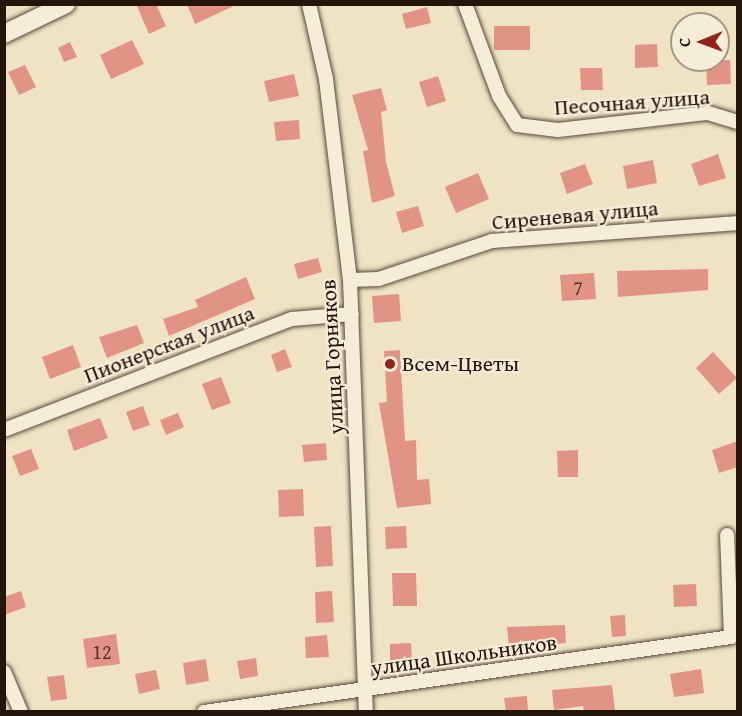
<!DOCTYPE html>
<meta charset="utf-8">
<style>
body{margin:0}
#map{position:relative;width:742px;height:716px;overflow:hidden;background:#efe3c3;font-family:"Gentium Book Plus",serif}
div>[style]{position:absolute}
.building>*{inset:0;background:#e19486}
.roads{filter:drop-shadow(0 0 2px #57483a) drop-shadow(0 0 2px #57483a)}
.street>*{height:14px;margin:-7px;padding:0 7px;transform-origin:7px;border-radius:7px;background:#f5edd8}
.secondary>*{height:18px;margin:-9px;padding:0 9px;transform-origin:9px;border-radius:9px;background:#f5edd8}
.dots>*{width:16px;height:16px;translate:-50% -50%;box-sizing:border-box;border:3px solid #f5edd8;border-radius:50%}
span{translate:-50% -50%;white-space:nowrap;text-align:center;line-height:1.15;-webkit-text-stroke:4.5px #f5edd8;paint-order:stroke}
.number-label{font-size:20px;color:#53342a}
.number-label span{-webkit-text-stroke-width:0}
.street-label{font-size:22px;color:#24140c}
.poi-label{font-size:22px;color:#24140c}
.left{translate:0 -50%;text-align:left}
.frame{position:absolute;inset:0;border:6px solid #24140c;pointer-events:none}
.north{position:absolute;left:670px;top:12px;width:60px;height:60px;box-sizing:border-box;background:#f5edd8;border:2px solid #a19686;border-radius:50%;rotate:269deg;font-size:16px;font-weight:700;line-height:24px;text-align:center;color:#24140c}
.north::after{content:'';display:block;margin:auto;width:21px;height:27px;background:#8f2418;clip-path:polygon(50% 0,100% 100%,50% 72%,0 100%)}
</style>
<div id="map">
<div class="building">
<i style="clip-path:polygon(136px 4px,156px 4px,166px 26px,149px 34px)"></i>
<i style="clip-path:polygon(187px 4px,238px 4px,195px 24px)"></i>
<i style="clip-path:polygon(427px 7px,431px 23px,406px 29px,402px 14px)"></i>
<i style="clip-path:polygon(494px 26px,530px 26px,530px 50px,494px 50px)"></i>
<i style="clip-path:polygon(132px 40px,144px 64px,111px 79px,100px 55px)"></i>
<i style="clip-path:polygon(70px 42px,77px 57px,64px 62px,58px 48px)"></i>
<i style="clip-path:polygon(657px 44px,658px 67px,635px 68px,635px 45px)"></i>
<i style="clip-path:polygon(730px 60px,731px 84px,707px 85px,706px 61px)"></i>
<i style="clip-path:polygon(25px 65px,36px 87px,19px 95px,8px 72px)"></i>
<i style="clip-path:polygon(580px 68px,602px 68px,603px 90px,581px 90px)"></i>
<i style="clip-path:polygon(294px 74px,299px 96px,269px 102px,264px 81px)"></i>
<i style="clip-path:polygon(438px 76px,446px 101px,427px 107px,419px 82px)"></i>
<i style="clip-path:polygon(381px 88px,387px 110px,381px 112px,386px 162px,395px 196px,372px 203px,363px 151px,368px 150px,352px 95px)"></i>
<i style="clip-path:polygon(299px 120px,300px 139px,276px 141px,274px 122px)"></i>
<i style="clip-path:polygon(718px 154px,726px 178px,699px 186px,691px 164px)"></i>
<i style="clip-path:polygon(653px 160px,657px 183px,627px 189px,623px 166px)"></i>
<i style="clip-path:polygon(585px 164px,593px 184px,567px 194px,560px 173px)"></i>
<i style="clip-path:polygon(478px 173px,489px 199px,456px 213px,445px 187px)"></i>
<i style="clip-path:polygon(418px 206px,424px 226px,402px 233px,396px 212px)"></i>
<i style="clip-path:polygon(318px 258px,322px 272px,298px 279px,294px 264px)"></i>
<i style="clip-path:polygon(708px 269px,708px 290px,618px 297px,617px 271px)"></i>
<i style="clip-path:polygon(594px 273px,596px 299px,562px 301px,560px 275px)"></i>
<i style="clip-path:polygon(246px 277px,255px 299px,169px 336px,163px 319px,198px 307px,195px 300px)"></i>
<i style="clip-path:polygon(399px 294px,401px 321px,374px 323px,372px 296px)"></i>
<i style="clip-path:polygon(137px 325px,144px 343px,107px 358px,99px 337px)"></i>
<i style="clip-path:polygon(73px 345px,81px 367px,50px 379px,42px 357px)"></i>
<i style="clip-path:polygon(285px 349px,292px 367px,277px 372px,271px 355px)"></i>
<i style="clip-path:polygon(400px 350px,405px 441px,416px 440px,417px 480px,429px 479px,431px 504px,397px 508px,379px 403px,387px 402px,384px 351px)"></i>
<i style="clip-path:polygon(713px 352px,737px 378px,719px 394px,696px 368px)"></i>
<i style="clip-path:polygon(221px 377px,231px 403px,212px 410px,202px 384px)"></i>
<i style="clip-path:polygon(143px 406px,150px 425px,133px 431px,126px 412px)"></i>
<i style="clip-path:polygon(178px 413px,184px 427px,166px 435px,160px 420px)"></i>
<i style="clip-path:polygon(100px 418px,108px 438px,74px 451px,67px 430px)"></i>
<i style="clip-path:polygon(738px 441px,738px 467px,719px 473px,712px 450px)"></i>
<i style="clip-path:polygon(326px 443px,327px 460px,304px 462px,302px 445px)"></i>
<i style="clip-path:polygon(31px 449px,39px 469px,20px 476px,12px 456px)"></i>
<i style="clip-path:polygon(578px 450px,578px 477px,558px 477px,557px 451px)"></i>
<i style="clip-path:polygon(303px 489px,304px 516px,279px 517px,278px 490px)"></i>
<i style="clip-path:polygon(331px 526px,333px 566px,316px 567px,314px 527px)"></i>
<i style="clip-path:polygon(406px 526px,407px 548px,386px 549px,385px 527px)"></i>
<i style="clip-path:polygon(392px 573px,416px 573px,417px 606px,393px 606px)"></i>
<i style="clip-path:polygon(696px 584px,697px 606px,674px 607px,673px 585px)"></i>
<i style="clip-path:polygon(21px 591px,26px 607px,4px 615px,4px 597px)"></i>
<i style="clip-path:polygon(332px 591px,334px 622px,316px 623px,315px 592px)"></i>
<i style="clip-path:polygon(625px 615px,626px 636px,612px 637px,610px 616px)"></i>
<i style="clip-path:polygon(565px 625px,566px 643px,509px 648px,507px 627px)"></i>
<i style="clip-path:polygon(116px 634px,120px 664px,87px 668px,83px 639px)"></i>
<i style="clip-path:polygon(327px 635px,329px 657px,306px 658px,305px 637px)"></i>
<i style="clip-path:polygon(411px 643px,412px 661px,390px 661px,390px 644px)"></i>
<i style="clip-path:polygon(256px 658px,258px 676px,240px 679px,237px 661px)"></i>
<i style="clip-path:polygon(206px 659px,209px 681px,186px 685px,183px 663px)"></i>
<i style="clip-path:polygon(701px 669px,704px 693px,674px 697px,670px 674px)"></i>
<i style="clip-path:polygon(156px 670px,160px 689px,139px 694px,135px 674px)"></i>
<i style="clip-path:polygon(64px 675px,67px 699px,51px 701px,47px 677px)"></i>
<i style="clip-path:polygon(612px 685px,615px 711px,584px 711px,583px 706px,554px 710px,552px 690px)"></i>
<i style="clip-path:polygon(527px 696px,528px 711px,506px 711px,504px 698px)"></i>
</div>
<div class="roads">
<div class="street">
<i style="left:309px;top:4px;width:77px;rotate:77.2deg"></i>
<i style="left:326px;top:79px;width:202px;rotate:83.2deg"></i>
<i style="left:350px;top:280px;width:432px;rotate:87.9deg"></i>
<i style="left:465px;top:4px;width:98px;rotate:69.7deg"></i>
<i style="left:499px;top:96px;width:34px;rotate:58deg"></i>
<i style="left:517px;top:125px;width:41px;rotate:7deg"></i>
<i style="left:558px;top:130px;width:151px;rotate:-6.5deg"></i>
<i style="left:708px;top:113px;width:31px;rotate:17deg"></i>
<i style="left:350px;top:280px;width:29px;rotate:-2deg"></i>
<i style="left:379px;top:279px;width:119px;rotate:-18.6deg"></i>
<i style="left:492px;top:241px;width:247px;rotate:-4.2deg"></i>
<i style="left:4px;top:430px;width:309px;rotate:-21.1deg"></i>
<i style="left:292px;top:319px;width:60px;rotate:-4.8deg"></i>
<i style="left:4px;top:672px;width:43px;rotate:67deg"></i>
<i style="left:204px;top:712px;width:532px;rotate:-8.1deg"></i>
<i style="left:731px;top:637px;width:102px;rotate:-92.2deg"></i>
</div>
<div class="secondary">
<i style="left:4px;top:34px;width:69px;rotate:-25.8deg"></i>
</div>
</div>
<div class="dots">
<i style="left:390px;top:364px;background:#8f2418"></i>
</div>
<div class="number-label">
<span style="left:578px;top:287px">7</span>
<span style="left:102px;top:651px">12</span>
</div>
<div class="street-label">
<span style="left:632px;top:102px;rotate:-4deg">Песочная улица</span>
<span style="left:575px;top:215px;rotate:-5deg">Сиреневая улица</span>
<span style="left:169px;top:344px;rotate:-21deg">Пионерская улица</span>
<span style="left:332px;top:357px;rotate:-93deg">улица Горняков</span>
<span style="left:464px;top:655px;rotate:-8deg">улица Школьников</span>
</div>
<div class="poi-label">
<span class="left" style="left:402px;top:364px">Всем-Цветы</span>
</div>
<div class="frame"></div>
<div class="north">С</div>
</div>
